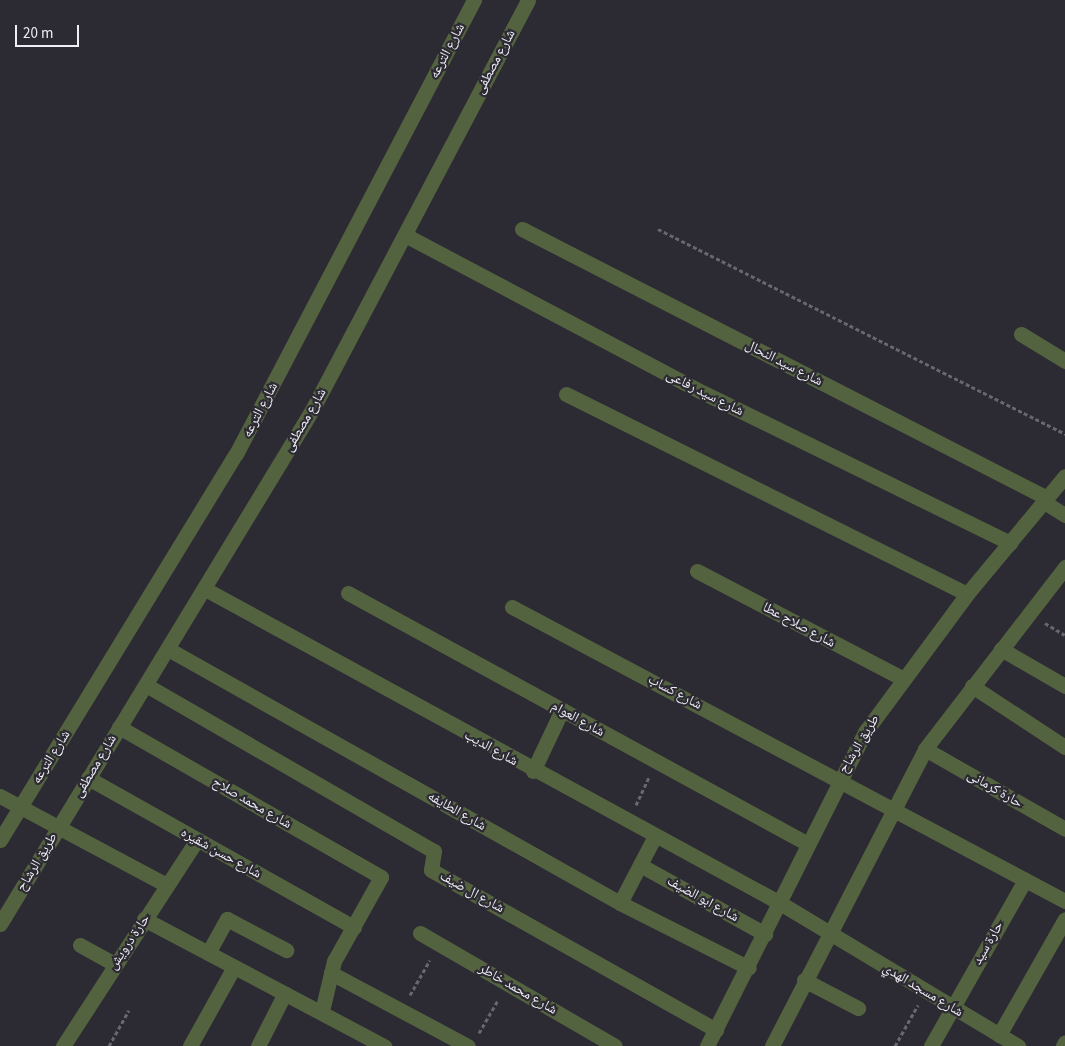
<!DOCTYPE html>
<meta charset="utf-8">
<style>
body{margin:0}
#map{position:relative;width:1065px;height:1046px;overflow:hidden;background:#2c2a33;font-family:"Source Sans 3","Noto Naskh Arabic",sans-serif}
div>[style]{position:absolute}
.path>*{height:3px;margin-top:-1.5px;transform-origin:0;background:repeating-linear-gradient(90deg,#68676f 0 4px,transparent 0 6.5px)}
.street>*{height:15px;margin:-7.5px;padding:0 7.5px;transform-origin:7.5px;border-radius:7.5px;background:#54633f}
span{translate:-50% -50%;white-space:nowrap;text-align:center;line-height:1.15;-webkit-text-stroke:4.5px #2c2a33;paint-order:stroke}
.street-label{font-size:14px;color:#efeef4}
.scale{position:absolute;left:15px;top:25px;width:64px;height:22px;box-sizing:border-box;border:2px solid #efeef4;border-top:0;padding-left:6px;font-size:15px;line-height:18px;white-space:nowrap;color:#efeef4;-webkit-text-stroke:4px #2c2a33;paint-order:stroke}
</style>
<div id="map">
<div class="path">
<i style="left:658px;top:229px;width:456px;rotate:26.7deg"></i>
<i style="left:1045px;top:623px;width:23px;rotate:31deg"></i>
<i style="left:636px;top:805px;width:31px;rotate:-65deg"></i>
<i style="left:410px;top:995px;width:40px;rotate:-60.3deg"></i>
<i style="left:479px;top:1033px;width:39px;rotate:-60deg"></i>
<i style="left:109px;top:1046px;width:41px;rotate:-60.9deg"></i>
<i style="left:895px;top:1046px;width:47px;rotate:-60.7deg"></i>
</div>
<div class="street">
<i style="left:522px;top:229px;width:590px;rotate:27.13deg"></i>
<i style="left:405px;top:235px;width:338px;rotate:27.9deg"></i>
<i style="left:704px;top:393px;width:341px;rotate:26.1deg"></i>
<i style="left:1021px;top:334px;width:52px;rotate:31.5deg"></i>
<i style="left:566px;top:394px;width:448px;rotate:26.5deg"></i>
<i style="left:1044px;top:502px;width:25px;rotate:32deg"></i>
<i style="left:697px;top:571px;width:231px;rotate:27.6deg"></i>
<i style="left:205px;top:589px;width:655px;rotate:28.64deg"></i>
<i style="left:780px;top:903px;width:278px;rotate:31deg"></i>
<i style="left:348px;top:593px;width:524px;rotate:28.62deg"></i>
<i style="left:512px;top:607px;width:626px;rotate:28deg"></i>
<i style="left:168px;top:649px;width:518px;rotate:29.33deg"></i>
<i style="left:620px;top:903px;width:144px;rotate:26.7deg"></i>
<i style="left:1001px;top:649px;width:74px;rotate:30deg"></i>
<i style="left:146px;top:685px;width:332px;rotate:30deg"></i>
<i style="left:434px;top:851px;width:19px;rotate:99deg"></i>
<i style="left:431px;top:870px;width:327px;rotate:29.3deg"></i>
<i style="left:972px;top:686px;width:111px;rotate:33.3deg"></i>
<i style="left:119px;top:727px;width:302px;rotate:29.8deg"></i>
<i style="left:381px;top:877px;width:96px;rotate:119.2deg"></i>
<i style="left:334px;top:961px;width:51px;rotate:103.5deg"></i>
<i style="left:925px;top:749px;width:161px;rotate:29.7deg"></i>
<i style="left:533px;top:771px;width:68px;rotate:-64.6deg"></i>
<i style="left:88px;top:778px;width:305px;rotate:29.3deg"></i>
<i style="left:0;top:796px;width:189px;rotate:28.1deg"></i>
<i style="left:0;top:840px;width:452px;rotate:-58.6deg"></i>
<i style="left:236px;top:454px;width:513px;rotate:-62.34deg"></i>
<i style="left:640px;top:865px;width:143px;rotate:28.9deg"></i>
<i style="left:620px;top:903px;width:76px;rotate:-62.4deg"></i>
<i style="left:144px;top:919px;width:272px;rotate:27.9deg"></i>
<i style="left:0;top:924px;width:601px;rotate:-58.74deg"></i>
<i style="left:312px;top:410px;width:463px;rotate:-62.2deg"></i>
<i style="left:420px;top:933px;width:225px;rotate:30.1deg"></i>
<i style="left:80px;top:945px;width:39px;rotate:29deg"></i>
<i style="left:208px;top:953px;width:39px;rotate:-61deg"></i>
<i style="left:227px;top:919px;width:67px;rotate:27.7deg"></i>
<i style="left:331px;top:973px;width:155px;rotate:28.1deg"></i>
<i style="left:804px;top:980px;width:61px;rotate:27.4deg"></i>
<i style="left:999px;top:1035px;width:133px;rotate:-60.4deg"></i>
<i style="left:63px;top:1046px;width:246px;rotate:-57deg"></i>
<i style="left:190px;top:1046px;width:90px;rotate:-60.9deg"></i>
<i style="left:258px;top:1046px;width:59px;rotate:-63deg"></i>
<i style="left:707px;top:1046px;width:352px;rotate:-63.3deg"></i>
<i style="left:865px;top:732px;width:172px;rotate:-53.5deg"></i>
<i style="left:967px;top:594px;width:153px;rotate:-50.3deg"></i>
<i style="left:772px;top:1046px;width:334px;rotate:-62.7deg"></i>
<i style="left:925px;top:749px;width:230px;rotate:-52.4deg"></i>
<i style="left:931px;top:1046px;width:191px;rotate:-60.5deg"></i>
<i style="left:1063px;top:1046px;width:4px;rotate:-63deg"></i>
</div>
<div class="street-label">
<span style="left:447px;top:51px;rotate:-62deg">شارع الترعه</span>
<span style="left:495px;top:62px;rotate:-62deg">شارع مصطفى</span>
<span style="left:784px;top:363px;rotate:27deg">شارع سيد النحال</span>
<span style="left:705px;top:393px;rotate:27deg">شارع سيد رفاعى</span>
<span style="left:260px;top:410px;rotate:-62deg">شارع الترعه</span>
<span style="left:305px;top:420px;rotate:-60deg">شارع مصطفى</span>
<span style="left:799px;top:625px;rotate:28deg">شارع صلاح عطا</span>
<span style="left:675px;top:692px;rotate:28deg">شارع كساب</span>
<span style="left:578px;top:719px;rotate:29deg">شارع العوام</span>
<span style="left:859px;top:744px;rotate:-59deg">طريق الرشاح</span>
<span style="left:491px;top:748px;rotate:29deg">شارع الديب</span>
<span style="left:51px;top:757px;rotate:-58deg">شارع الترعه</span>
<span style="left:95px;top:766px;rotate:-59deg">شارع مصطفى</span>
<span style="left:995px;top:789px;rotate:30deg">حارة كرمانى</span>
<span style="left:252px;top:803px;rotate:30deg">شارع محمد صلاح</span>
<span style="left:457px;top:811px;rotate:30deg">شارع الطايفه</span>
<span style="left:221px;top:853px;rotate:29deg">شارع حسن شقيره</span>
<span style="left:37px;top:862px;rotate:-59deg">طريق الرشاح</span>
<span style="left:472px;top:892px;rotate:29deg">شارع ال ضيف</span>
<span style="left:703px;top:899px;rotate:29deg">شارع ابو الضيف</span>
<span style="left:129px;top:942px;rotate:-56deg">حارة درويش</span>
<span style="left:988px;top:943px;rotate:-60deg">حارة سيد</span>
<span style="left:518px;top:989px;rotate:30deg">شارع محمد خاطر</span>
<span style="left:923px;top:990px;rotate:31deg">شارع مسجد الهدي</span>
</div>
<div class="scale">20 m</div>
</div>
